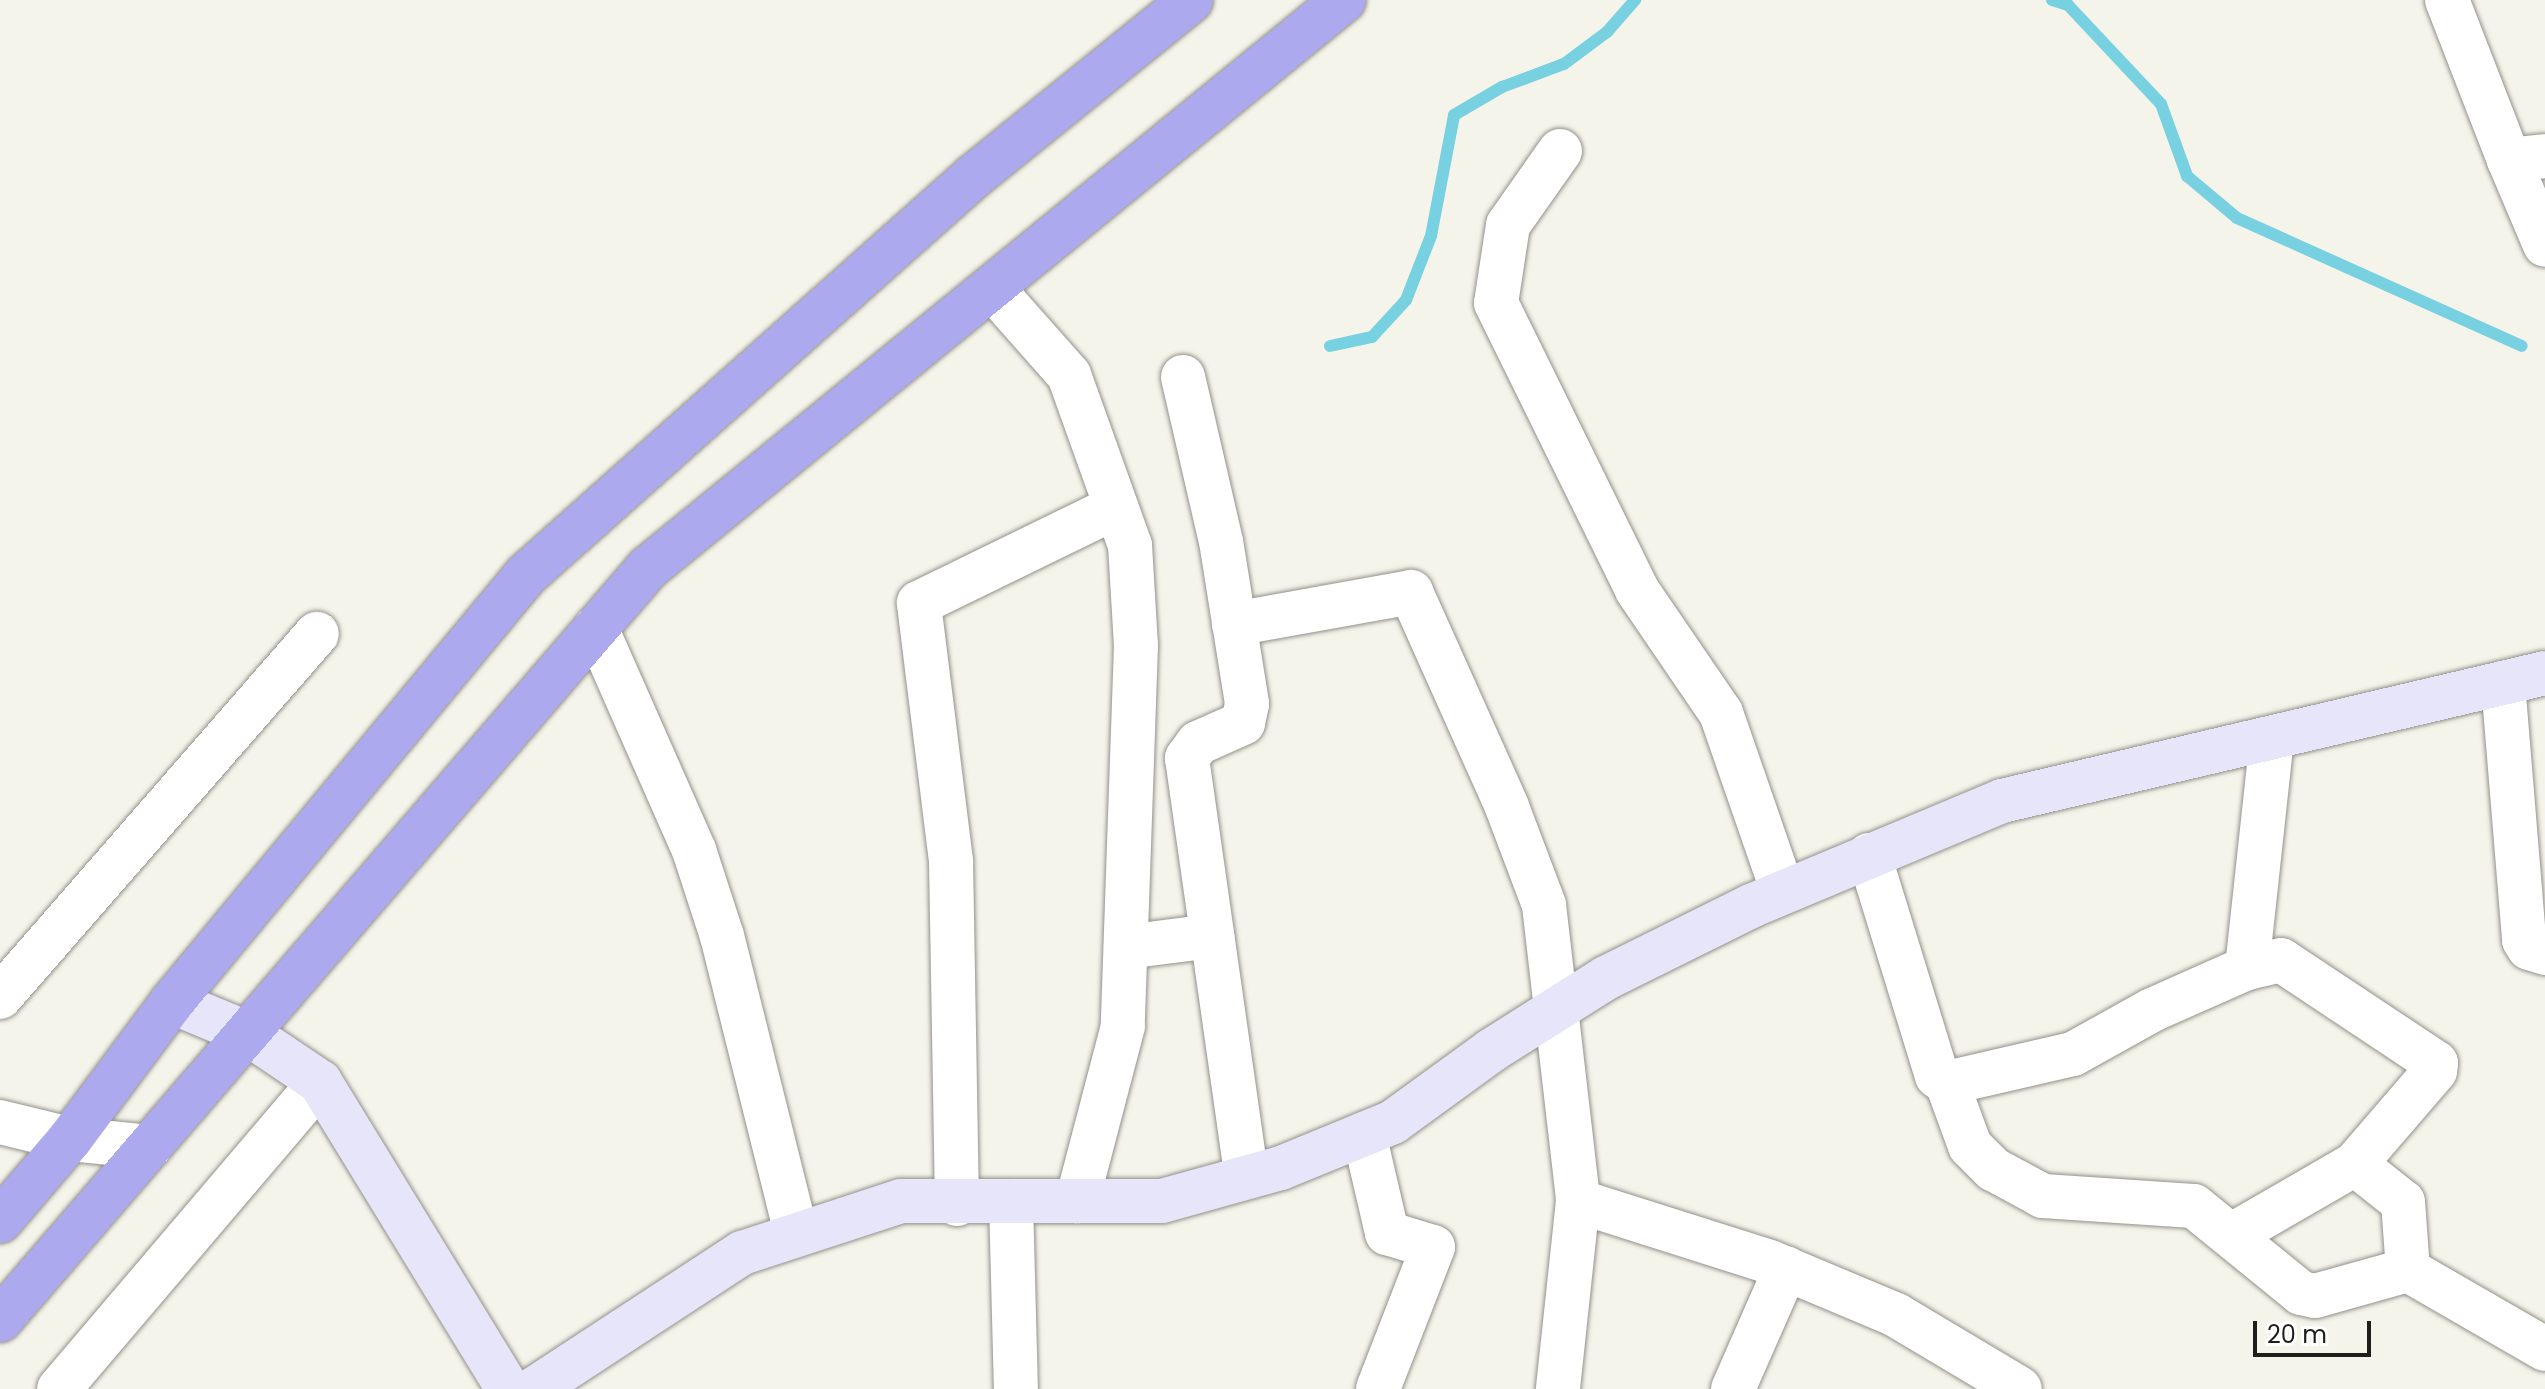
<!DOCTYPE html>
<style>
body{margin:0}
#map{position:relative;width:2545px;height:1389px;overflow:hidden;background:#f5f4eb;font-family:Poppins,sans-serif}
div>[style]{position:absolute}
.stream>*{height:12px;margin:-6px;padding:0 6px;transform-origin:6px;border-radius:6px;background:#77d1e1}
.roads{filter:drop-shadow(0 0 2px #939189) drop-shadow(0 0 2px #939189)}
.street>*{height:44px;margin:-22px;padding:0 22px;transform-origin:22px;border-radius:22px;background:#fff}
.secondary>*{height:44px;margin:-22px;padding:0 22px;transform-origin:22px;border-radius:22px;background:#e6e5fa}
.highway>*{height:44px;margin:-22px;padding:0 22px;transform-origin:22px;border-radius:22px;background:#ada9ee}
span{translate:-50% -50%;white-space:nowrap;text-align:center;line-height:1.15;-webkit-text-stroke:8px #fff;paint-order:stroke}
.scale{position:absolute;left:2253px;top:1321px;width:118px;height:36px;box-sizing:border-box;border:4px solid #1e1e1b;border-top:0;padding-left:10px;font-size:24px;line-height:28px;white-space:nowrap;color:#1e1e1b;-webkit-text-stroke:6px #fff;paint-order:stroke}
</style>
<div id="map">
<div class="stream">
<i style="left:2052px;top:0;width:17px;rotate:17deg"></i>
<i style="left:2068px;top:5px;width:136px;rotate:46.8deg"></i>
<i style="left:2161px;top:104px;width:77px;rotate:70.1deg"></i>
<i style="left:2187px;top:176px;width:65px;rotate:40deg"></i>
<i style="left:2237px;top:218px;width:312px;rotate:24.2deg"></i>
<i style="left:1330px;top:346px;width:43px;rotate:-12.1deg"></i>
<i style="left:1372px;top:337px;width:50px;rotate:-47.4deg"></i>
<i style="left:1406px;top:300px;width:69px;rotate:-68.7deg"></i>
<i style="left:1431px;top:236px;width:123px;rotate:-79.2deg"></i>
<i style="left:1454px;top:115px;width:56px;rotate:-30.3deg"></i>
<i style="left:1502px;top:87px;width:66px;rotate:-20.4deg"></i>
<i style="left:1564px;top:64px;width:54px;rotate:-36.7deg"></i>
<i style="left:1607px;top:32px;width:43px;rotate:-48.8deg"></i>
</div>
<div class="roads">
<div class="street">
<i style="left:2447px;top:0;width:172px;rotate:68.8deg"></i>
<i style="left:2509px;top:160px;width:36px;rotate:-6deg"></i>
<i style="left:1560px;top:151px;width:90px;rotate:125.1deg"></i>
<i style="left:1508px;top:225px;width:79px;rotate:98.7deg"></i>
<i style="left:1496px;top:303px;width:320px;rotate:63.8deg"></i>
<i style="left:1637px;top:590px;width:149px;rotate:55.7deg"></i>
<i style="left:1721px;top:713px;width:189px;rotate:70.9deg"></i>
<i style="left:2509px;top:160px;width:92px;rotate:67deg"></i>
<i style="left:992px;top:288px;width:116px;rotate:48.5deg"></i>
<i style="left:1069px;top:375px;width:181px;rotate:70.3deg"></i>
<i style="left:1130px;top:545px;width:100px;rotate:86.6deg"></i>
<i style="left:1136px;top:645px;width:381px;rotate:92deg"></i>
<i style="left:1123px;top:1026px;width:181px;rotate:104.7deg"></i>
<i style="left:1183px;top:377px;width:168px;rotate:77deg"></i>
<i style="left:1221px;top:541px;width:165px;rotate:80.9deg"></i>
<i style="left:1247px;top:704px;width:19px;rotate:102deg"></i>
<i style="left:1243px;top:723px;width:49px;rotate:156deg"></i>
<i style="left:1198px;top:743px;width:19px;rotate:126deg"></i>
<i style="left:1187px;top:758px;width:423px;rotate:81.9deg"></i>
<i style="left:1234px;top:624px;width:180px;rotate:-10.2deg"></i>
<i style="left:1411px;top:592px;width:235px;rotate:65.9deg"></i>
<i style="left:1507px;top:807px;width:105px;rotate:69.3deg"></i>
<i style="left:1544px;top:905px;width:298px;rotate:83.4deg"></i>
<i style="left:1578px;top:1201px;width:189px;rotate:96.1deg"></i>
<i style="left:596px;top:628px;width:243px;rotate:66.2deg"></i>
<i style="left:694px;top:850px;width:90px;rotate:72deg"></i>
<i style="left:722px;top:936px;width:306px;rotate:76deg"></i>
<i style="left:2503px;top:683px;width:258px;rotate:85.3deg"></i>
<i style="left:2524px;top:940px;width:9px;rotate:58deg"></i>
<i style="left:2529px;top:948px;width:17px;rotate:17deg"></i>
<i style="left:1869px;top:855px;width:231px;rotate:72.9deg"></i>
<i style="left:1937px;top:1076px;width:12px;rotate:35deg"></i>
<i style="left:1947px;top:1083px;width:129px;rotate:-13deg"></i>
<i style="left:2073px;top:1054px;width:90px;rotate:-29.1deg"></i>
<i style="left:2152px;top:1010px;width:104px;rotate:-23.9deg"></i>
<i style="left:2247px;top:968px;width:35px;rotate:-13deg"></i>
<i style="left:2281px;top:960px;width:186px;rotate:33.6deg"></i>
<i style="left:2436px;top:1063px;width:8px;rotate:97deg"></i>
<i style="left:2435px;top:1071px;width:123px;rotate:130.7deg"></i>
<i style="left:2355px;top:1164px;width:142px;rotate:150deg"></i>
<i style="left:1126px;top:947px;width:87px;rotate:-7.3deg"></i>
<i style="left:2247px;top:968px;width:230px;rotate:-83.8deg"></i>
<i style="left:0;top:997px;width:482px;rotate:-48.9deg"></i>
<i style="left:1947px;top:1083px;width:67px;rotate:69.9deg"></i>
<i style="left:1970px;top:1146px;width:33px;rotate:45deg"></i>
<i style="left:1993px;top:1169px;width:57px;rotate:28.4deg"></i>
<i style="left:2043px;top:1196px;width:151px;rotate:3.8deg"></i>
<i style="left:2194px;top:1206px;width:138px;rotate:39.1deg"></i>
<i style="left:2301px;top:1293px;width:14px;rotate:12deg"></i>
<i style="left:2315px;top:1296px;width:97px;rotate:-15.6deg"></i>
<i style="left:0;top:1122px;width:72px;rotate:13.7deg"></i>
<i style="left:70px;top:1139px;width:80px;rotate:5.7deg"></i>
<i style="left:1364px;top:1134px;width:102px;rotate:76.9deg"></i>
<i style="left:1387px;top:1233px;width:48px;rotate:16.9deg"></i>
<i style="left:1433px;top:1247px;width:152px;rotate:111.2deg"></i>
<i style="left:2355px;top:1164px;width:61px;rotate:38.4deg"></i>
<i style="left:2403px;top:1202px;width:68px;rotate:85.8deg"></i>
<i style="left:2408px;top:1270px;width:158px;rotate:30deg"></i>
<i style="left:1011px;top:1201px;width:188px;rotate:88.5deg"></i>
<i style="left:1578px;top:1201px;width:201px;rotate:17.6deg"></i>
<i style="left:1770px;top:1262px;width:137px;rotate:22.8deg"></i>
<i style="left:1896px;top:1315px;width:144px;rotate:30.8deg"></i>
<i style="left:957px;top:1204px;width:343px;rotate:-91deg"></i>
<i style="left:951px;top:861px;width:260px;rotate:-97.1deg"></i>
<i style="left:919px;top:603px;width:219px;rotate:-26deg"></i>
<i style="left:59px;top:1389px;width:403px;rotate:-49.6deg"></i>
<i style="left:1733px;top:1389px;width:132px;rotate:-66.3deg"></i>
</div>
<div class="secondary">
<i style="left:172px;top:1002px;width:81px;rotate:22.5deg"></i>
<i style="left:247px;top:1033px;width:88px;rotate:33.9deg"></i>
<i style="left:320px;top:1082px;width:360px;rotate:58.5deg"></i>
<i style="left:534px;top:1389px;width:249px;rotate:-33.2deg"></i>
<i style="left:742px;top:1253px;width:167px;rotate:-18.1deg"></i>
<i style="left:901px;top:1201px;width:261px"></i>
<i style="left:1162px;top:1201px;width:123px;rotate:-15.5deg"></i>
<i style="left:1281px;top:1168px;width:121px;rotate:-22.3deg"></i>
<i style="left:1393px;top:1122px;width:122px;rotate:-36deg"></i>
<i style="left:1492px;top:1050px;width:135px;rotate:-32.3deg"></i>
<i style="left:1606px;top:978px;width:162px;rotate:-26.4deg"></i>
<i style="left:1751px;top:906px;width:272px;rotate:-22.7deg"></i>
<i style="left:2002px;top:801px;width:558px;rotate:-13.26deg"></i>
</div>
<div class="highway">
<i style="left:0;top:1221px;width:108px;rotate:-49.5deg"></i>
<i style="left:70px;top:1139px;width:171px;rotate:-53.3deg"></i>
<i style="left:172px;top:1002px;width:555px;rotate:-50.34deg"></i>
<i style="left:526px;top:575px;width:600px;rotate:-41.69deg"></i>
<i style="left:974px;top:176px;width:279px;rotate:-39deg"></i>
<i style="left:0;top:1320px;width:993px;rotate:-49.25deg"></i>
<i style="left:648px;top:568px;width:898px;rotate:-39.22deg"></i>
</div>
</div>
<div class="scale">20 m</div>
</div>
